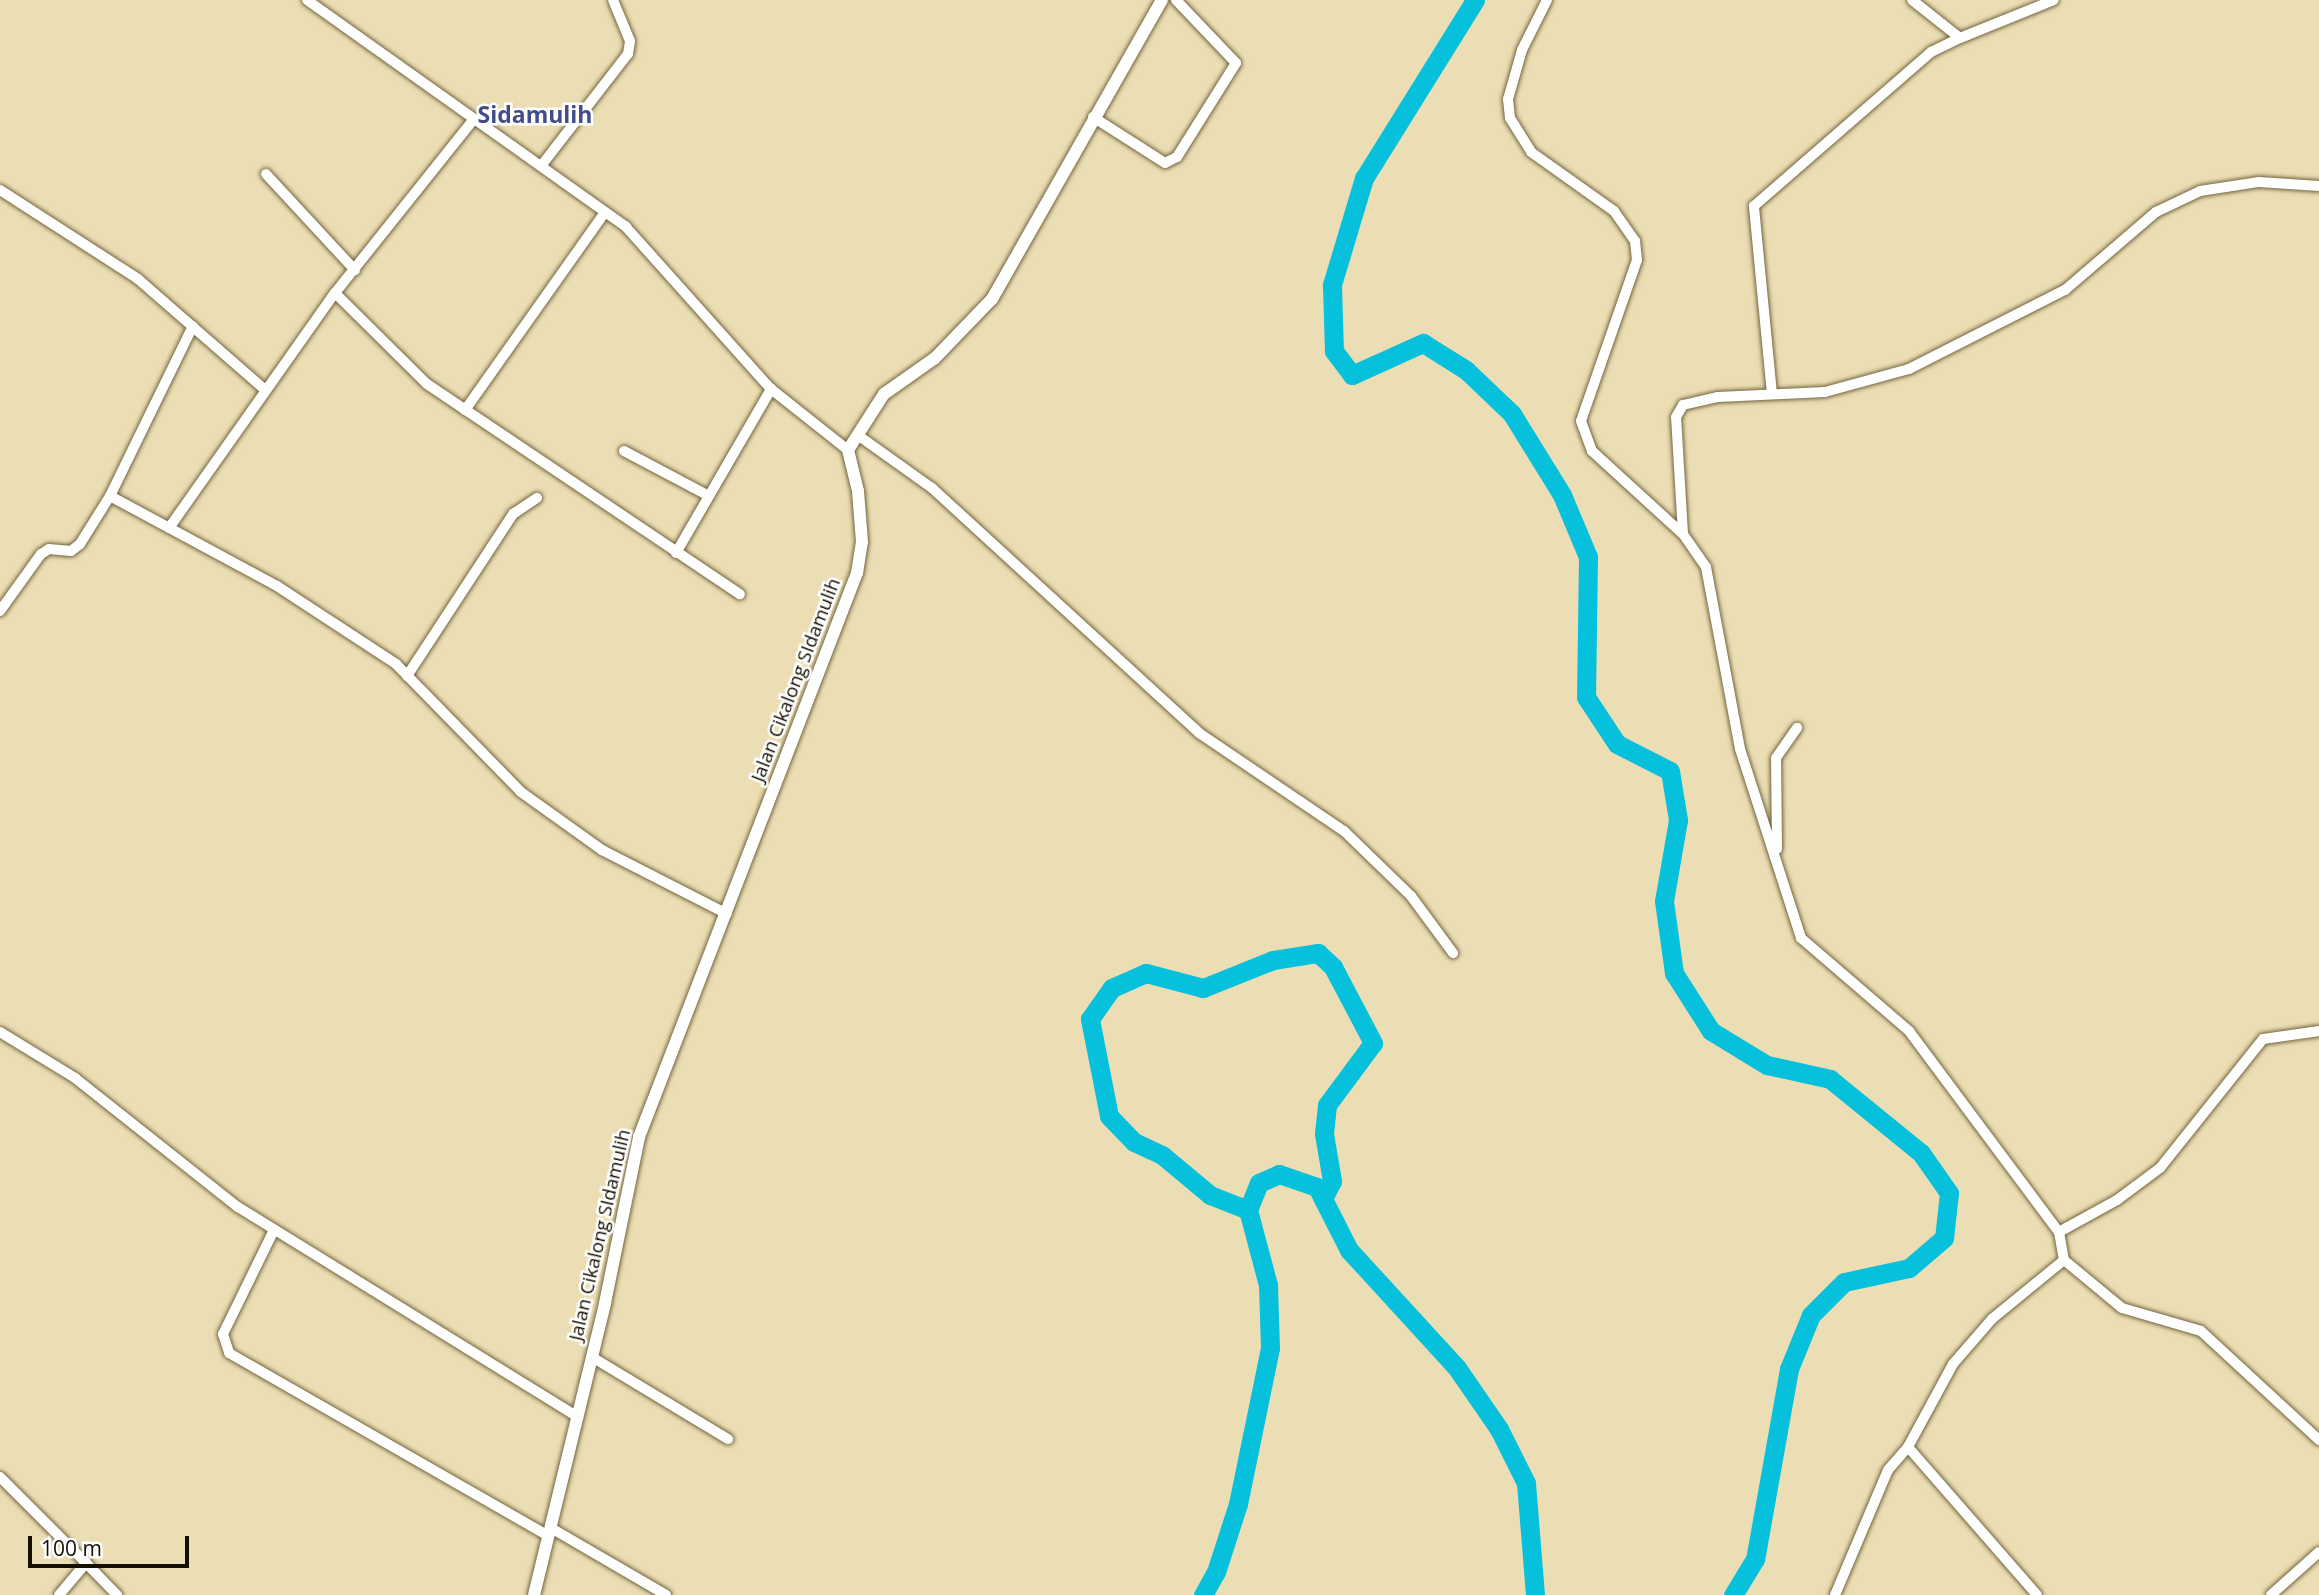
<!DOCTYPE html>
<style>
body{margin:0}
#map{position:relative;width:2319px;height:1595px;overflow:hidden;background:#ecdeb4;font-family:"Open Sans",sans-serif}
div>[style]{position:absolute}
.river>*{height:19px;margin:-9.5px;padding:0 9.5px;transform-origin:9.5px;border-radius:9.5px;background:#07c0db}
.roads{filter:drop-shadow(0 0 2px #72663f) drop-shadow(0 0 2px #72663f)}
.minor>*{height:10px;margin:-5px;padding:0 5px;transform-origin:5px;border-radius:5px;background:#fff}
.tertiary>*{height:12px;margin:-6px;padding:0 6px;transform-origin:6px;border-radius:6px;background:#fff}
span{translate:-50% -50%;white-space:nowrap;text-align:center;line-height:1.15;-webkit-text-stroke:5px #fff;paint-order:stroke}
.street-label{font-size:19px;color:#140f02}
.quarter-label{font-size:23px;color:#404d89;font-weight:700}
.scale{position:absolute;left:28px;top:1536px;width:161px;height:32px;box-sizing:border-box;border:4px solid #140f02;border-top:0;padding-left:9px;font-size:21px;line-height:24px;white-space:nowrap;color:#140f02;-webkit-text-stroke:5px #fff;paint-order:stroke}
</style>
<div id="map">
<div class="river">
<i style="left:1475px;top:0;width:210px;rotate:121.9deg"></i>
<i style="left:1364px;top:178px;width:112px;rotate:106.7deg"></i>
<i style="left:1332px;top:285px;width:66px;rotate:88.3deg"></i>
<i style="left:1334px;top:351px;width:30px;rotate:53deg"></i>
<i style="left:1352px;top:375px;width:78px;rotate:-24.3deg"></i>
<i style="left:1423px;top:343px;width:51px;rotate:32.1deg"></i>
<i style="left:1466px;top:370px;width:64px;rotate:43.7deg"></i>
<i style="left:1512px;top:414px;width:95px;rotate:58.3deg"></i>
<i style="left:1562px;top:495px;width:67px;rotate:67.2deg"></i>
<i style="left:1588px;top:557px;width:140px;rotate:90.8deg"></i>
<i style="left:1586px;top:697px;width:56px;rotate:56.6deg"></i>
<i style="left:1617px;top:744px;width:59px;rotate:27deg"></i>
<i style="left:1670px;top:771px;width:50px;rotate:80.7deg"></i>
<i style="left:1678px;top:820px;width:82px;rotate:99.8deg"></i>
<i style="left:1664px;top:901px;width:73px;rotate:82.1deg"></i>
<i style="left:1674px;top:973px;width:69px;rotate:57.5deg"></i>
<i style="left:1711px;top:1031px;width:66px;rotate:31.3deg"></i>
<i style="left:1767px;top:1065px;width:65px;rotate:12.5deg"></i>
<i style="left:1830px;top:1079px;width:117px;rotate:39.1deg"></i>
<i style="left:1921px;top:1153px;width:49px;rotate:55deg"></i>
<i style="left:1949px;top:1193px;width:45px;rotate:96.3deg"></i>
<i style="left:1944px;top:1238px;width:46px;rotate:139.4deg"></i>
<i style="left:1909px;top:1268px;width:66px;rotate:167.8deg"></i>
<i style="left:1844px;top:1282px;width:47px;rotate:135deg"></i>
<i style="left:1811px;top:1315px;width:58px;rotate:112.2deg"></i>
<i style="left:1789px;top:1369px;width:193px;rotate:100.1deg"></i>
<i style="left:1755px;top:1559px;width:42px;rotate:121.4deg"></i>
<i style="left:1248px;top:1210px;width:41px;rotate:-158.5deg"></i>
<i style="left:1210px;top:1195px;width:62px;rotate:-140.2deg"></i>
<i style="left:1162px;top:1155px;width:31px;rotate:-155deg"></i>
<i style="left:1134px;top:1142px;width:36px;rotate:-134deg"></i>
<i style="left:1109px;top:1116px;width:99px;rotate:-101.1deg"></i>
<i style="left:1090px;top:1019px;width:38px;rotate:-55deg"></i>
<i style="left:1112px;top:988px;width:37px;rotate:-24deg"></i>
<i style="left:1146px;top:973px;width:59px;rotate:14.7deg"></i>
<i style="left:1203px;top:988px;width:75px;rotate:-21.8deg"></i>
<i style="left:1273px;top:960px;width:46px;rotate:-8.8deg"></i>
<i style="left:1318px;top:953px;width:21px;rotate:43deg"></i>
<i style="left:1333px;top:967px;width:86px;rotate:62.2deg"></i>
<i style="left:1373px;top:1043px;width:77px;rotate:126.6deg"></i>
<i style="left:1327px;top:1105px;width:29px;rotate:96deg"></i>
<i style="left:1324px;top:1134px;width:48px;rotate:80.3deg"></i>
<i style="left:1332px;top:1181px;width:20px;rotate:117deg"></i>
<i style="left:1203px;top:1595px;width:26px;rotate:-61deg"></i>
<i style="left:1216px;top:1572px;width:71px;rotate:-72.1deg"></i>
<i style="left:1238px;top:1504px;width:159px;rotate:-78.4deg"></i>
<i style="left:1270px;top:1348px;width:63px;rotate:-91.8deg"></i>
<i style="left:1268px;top:1285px;width:78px;rotate:-104.9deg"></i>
<i style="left:1248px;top:1210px;width:29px;rotate:-68deg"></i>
<i style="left:1259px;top:1183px;width:22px;rotate:-24deg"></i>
<i style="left:1279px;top:1174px;width:40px;rotate:18.9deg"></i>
<i style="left:1317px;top:1187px;width:71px;rotate:63.1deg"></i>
<i style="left:1349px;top:1250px;width:160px;rotate:47.5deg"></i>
<i style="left:1457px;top:1368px;width:74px;rotate:55.5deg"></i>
<i style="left:1499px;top:1429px;width:60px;rotate:63.4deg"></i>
<i style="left:1526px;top:1483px;width:112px;rotate:85.4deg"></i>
</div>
<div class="roads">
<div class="minor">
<i style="left:307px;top:0;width:392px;rotate:35.4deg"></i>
<i style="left:626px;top:227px;width:217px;rotate:48.2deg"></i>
<i style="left:771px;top:389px;width:98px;rotate:38.4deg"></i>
<i style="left:1547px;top:0;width:56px;rotate:116.6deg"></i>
<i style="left:1522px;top:50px;width:51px;rotate:105.9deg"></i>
<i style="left:1508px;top:99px;width:19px;rotate:84deg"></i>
<i style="left:1510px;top:118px;width:40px;rotate:58deg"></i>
<i style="left:1531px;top:152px;width:102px;rotate:35.4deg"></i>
<i style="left:1614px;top:211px;width:37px;rotate:55deg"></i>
<i style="left:1635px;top:241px;width:19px;rotate:84deg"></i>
<i style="left:1637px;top:260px;width:170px;rotate:109.2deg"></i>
<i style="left:1581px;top:421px;width:32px;rotate:70deg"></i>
<i style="left:1592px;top:451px;width:123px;rotate:42.4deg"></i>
<i style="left:1683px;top:534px;width:40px;rotate:55.1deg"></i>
<i style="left:1706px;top:567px;width:185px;rotate:79.4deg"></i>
<i style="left:1740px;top:749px;width:199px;rotate:72.1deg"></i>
<i style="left:1801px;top:938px;width:143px;rotate:40.7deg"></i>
<i style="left:1909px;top:1031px;width:251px;rotate:53.3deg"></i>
<i style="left:2059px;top:1232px;width:28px;rotate:80deg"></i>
<i style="left:2064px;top:1260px;width:93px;rotate:140.7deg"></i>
<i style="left:1992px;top:1319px;width:60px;rotate:130.9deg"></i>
<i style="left:1953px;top:1364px;width:94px;rotate:118.5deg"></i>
<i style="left:1908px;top:1447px;width:30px;rotate:131deg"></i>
<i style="left:1888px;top:1470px;width:136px;rotate:113deg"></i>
<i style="left:1912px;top:0;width:61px;rotate:38.4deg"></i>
<i style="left:1960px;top:38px;width:101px;rotate:-22deg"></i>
<i style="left:1093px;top:117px;width:85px;rotate:32.6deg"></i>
<i style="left:1165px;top:163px;width:13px;rotate:-27deg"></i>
<i style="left:1177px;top:157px;width:111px;rotate:-57.9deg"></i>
<i style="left:1236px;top:63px;width:87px;rotate:-133.6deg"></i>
<i style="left:541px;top:166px;width:142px;rotate:-52.2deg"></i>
<i style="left:628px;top:54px;width:13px;rotate:-81deg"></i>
<i style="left:630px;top:41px;width:44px;rotate:-112.5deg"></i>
<i style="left:266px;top:174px;width:131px;rotate:47.2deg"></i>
<i style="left:0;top:190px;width:164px;rotate:32.8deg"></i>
<i style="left:138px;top:279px;width:167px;rotate:41.1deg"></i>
<i style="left:335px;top:293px;width:129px;rotate:44.7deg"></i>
<i style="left:427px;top:384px;width:377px;rotate:33.9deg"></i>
<i style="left:1772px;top:394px;width:189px;rotate:-95.5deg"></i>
<i style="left:1754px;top:206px;width:235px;rotate:-41deg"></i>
<i style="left:1931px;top:52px;width:32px;rotate:-26deg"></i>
<i style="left:465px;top:410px;width:242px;rotate:-54.7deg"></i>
<i style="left:859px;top:436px;width:90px;rotate:35.5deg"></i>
<i style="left:932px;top:488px;width:362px;rotate:42.5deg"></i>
<i style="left:1199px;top:733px;width:175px;rotate:34.1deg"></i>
<i style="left:1344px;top:831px;width:93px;rotate:44.1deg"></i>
<i style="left:1411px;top:896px;width:71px;rotate:53.6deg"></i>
<i style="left:624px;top:451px;width:96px;rotate:27.9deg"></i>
<i style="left:110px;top:496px;width:189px;rotate:-64deg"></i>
<i style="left:169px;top:528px;width:288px;rotate:-54.8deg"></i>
<i style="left:335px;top:293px;width:223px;rotate:-51.4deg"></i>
<i style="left:1683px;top:534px;width:117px;rotate:-93.4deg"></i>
<i style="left:1676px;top:417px;width:14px;rotate:-60deg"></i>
<i style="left:1683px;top:405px;width:36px;rotate:-13deg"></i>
<i style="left:1718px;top:397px;width:107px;rotate:-2.7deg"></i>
<i style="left:1825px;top:392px;width:87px;rotate:-15.3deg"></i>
<i style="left:1909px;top:369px;width:175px;rotate:-26.9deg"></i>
<i style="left:2065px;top:290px;width:120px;rotate:-40.6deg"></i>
<i style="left:2156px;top:212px;width:49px;rotate:-25.5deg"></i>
<i style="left:2200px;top:191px;width:60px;rotate:-8.7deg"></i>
<i style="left:2259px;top:182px;width:60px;rotate:3.8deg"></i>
<i style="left:676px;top:553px;width:190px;rotate:-59.9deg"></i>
<i style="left:0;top:611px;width:70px;rotate:-54.3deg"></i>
<i style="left:41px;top:554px;width:9px;rotate:-32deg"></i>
<i style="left:49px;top:549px;width:22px;rotate:5deg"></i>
<i style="left:71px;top:551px;width:11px;rotate:-38deg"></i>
<i style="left:80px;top:544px;width:57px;rotate:-58deg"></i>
<i style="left:110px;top:496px;width:190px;rotate:28.3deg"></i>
<i style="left:277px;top:586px;width:142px;rotate:33.2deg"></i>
<i style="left:396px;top:664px;width:179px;rotate:45.7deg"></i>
<i style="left:521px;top:792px;width:100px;rotate:35.6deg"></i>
<i style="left:602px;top:850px;width:140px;rotate:27.1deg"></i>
<i style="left:407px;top:676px;width:194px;rotate:-56.8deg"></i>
<i style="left:513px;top:514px;width:29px;rotate:-34deg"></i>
<i style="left:1777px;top:849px;width:91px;rotate:-90.6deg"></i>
<i style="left:1776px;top:758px;width:37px;rotate:-55deg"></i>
<i style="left:0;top:1032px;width:88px;rotate:31.5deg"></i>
<i style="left:75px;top:1078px;width:208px;rotate:38.4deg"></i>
<i style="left:238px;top:1207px;width:400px;rotate:31.7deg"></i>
<i style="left:274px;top:1230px;width:116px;rotate:116.1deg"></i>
<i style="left:223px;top:1334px;width:20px;rotate:72deg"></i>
<i style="left:229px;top:1353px;width:369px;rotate:29.8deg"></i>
<i style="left:2059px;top:1232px;width:66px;rotate:-28.9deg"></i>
<i style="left:2117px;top:1200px;width:54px;rotate:-36.7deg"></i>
<i style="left:2160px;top:1168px;width:165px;rotate:-51.4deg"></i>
<i style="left:2263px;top:1039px;width:57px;rotate:-8.1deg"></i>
<i style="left:2064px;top:1260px;width:75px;rotate:39.6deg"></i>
<i style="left:2122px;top:1308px;width:82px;rotate:16.2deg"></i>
<i style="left:2201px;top:1331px;width:161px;rotate:42.7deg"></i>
<i style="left:592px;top:1357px;width:159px;rotate:31.1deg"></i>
<i style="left:1908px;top:1447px;width:196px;rotate:48.9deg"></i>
<i style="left:0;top:1477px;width:122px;rotate:45deg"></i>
<i style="left:551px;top:1528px;width:133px;rotate:30.2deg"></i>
<i style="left:59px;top:1595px;width:42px;rotate:-49.8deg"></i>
<i style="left:86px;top:1563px;width:45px;rotate:45.9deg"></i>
<i style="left:2271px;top:1595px;width:64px;rotate:-41.9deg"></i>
</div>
<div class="tertiary">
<i style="left:534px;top:1595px;width:301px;rotate:-76.3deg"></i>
<i style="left:605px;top:1303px;width:169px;rotate:-78.4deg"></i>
<i style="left:639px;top:1137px;width:605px;rotate:-68.87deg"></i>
<i style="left:857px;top:573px;width:31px;rotate:-81deg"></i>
<i style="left:862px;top:542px;width:51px;rotate:-94.5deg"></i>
<i style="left:858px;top:491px;width:42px;rotate:-103.7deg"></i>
<i style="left:848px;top:450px;width:67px;rotate:-57.3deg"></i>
<i style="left:884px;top:394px;width:62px;rotate:-35.2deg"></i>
<i style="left:935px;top:358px;width:82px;rotate:-46deg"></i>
<i style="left:992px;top:299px;width:344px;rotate:-60.4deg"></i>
</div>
</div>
<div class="street-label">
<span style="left:796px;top:680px;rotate:-69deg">Jalan Cikalong SIdamulih</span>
<span style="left:600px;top:1235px;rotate:-77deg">Jalan Cikalong SIdamulih</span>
</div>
<div class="quarter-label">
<span style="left:535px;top:114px">Sidamulih</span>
</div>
<div class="scale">100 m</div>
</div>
